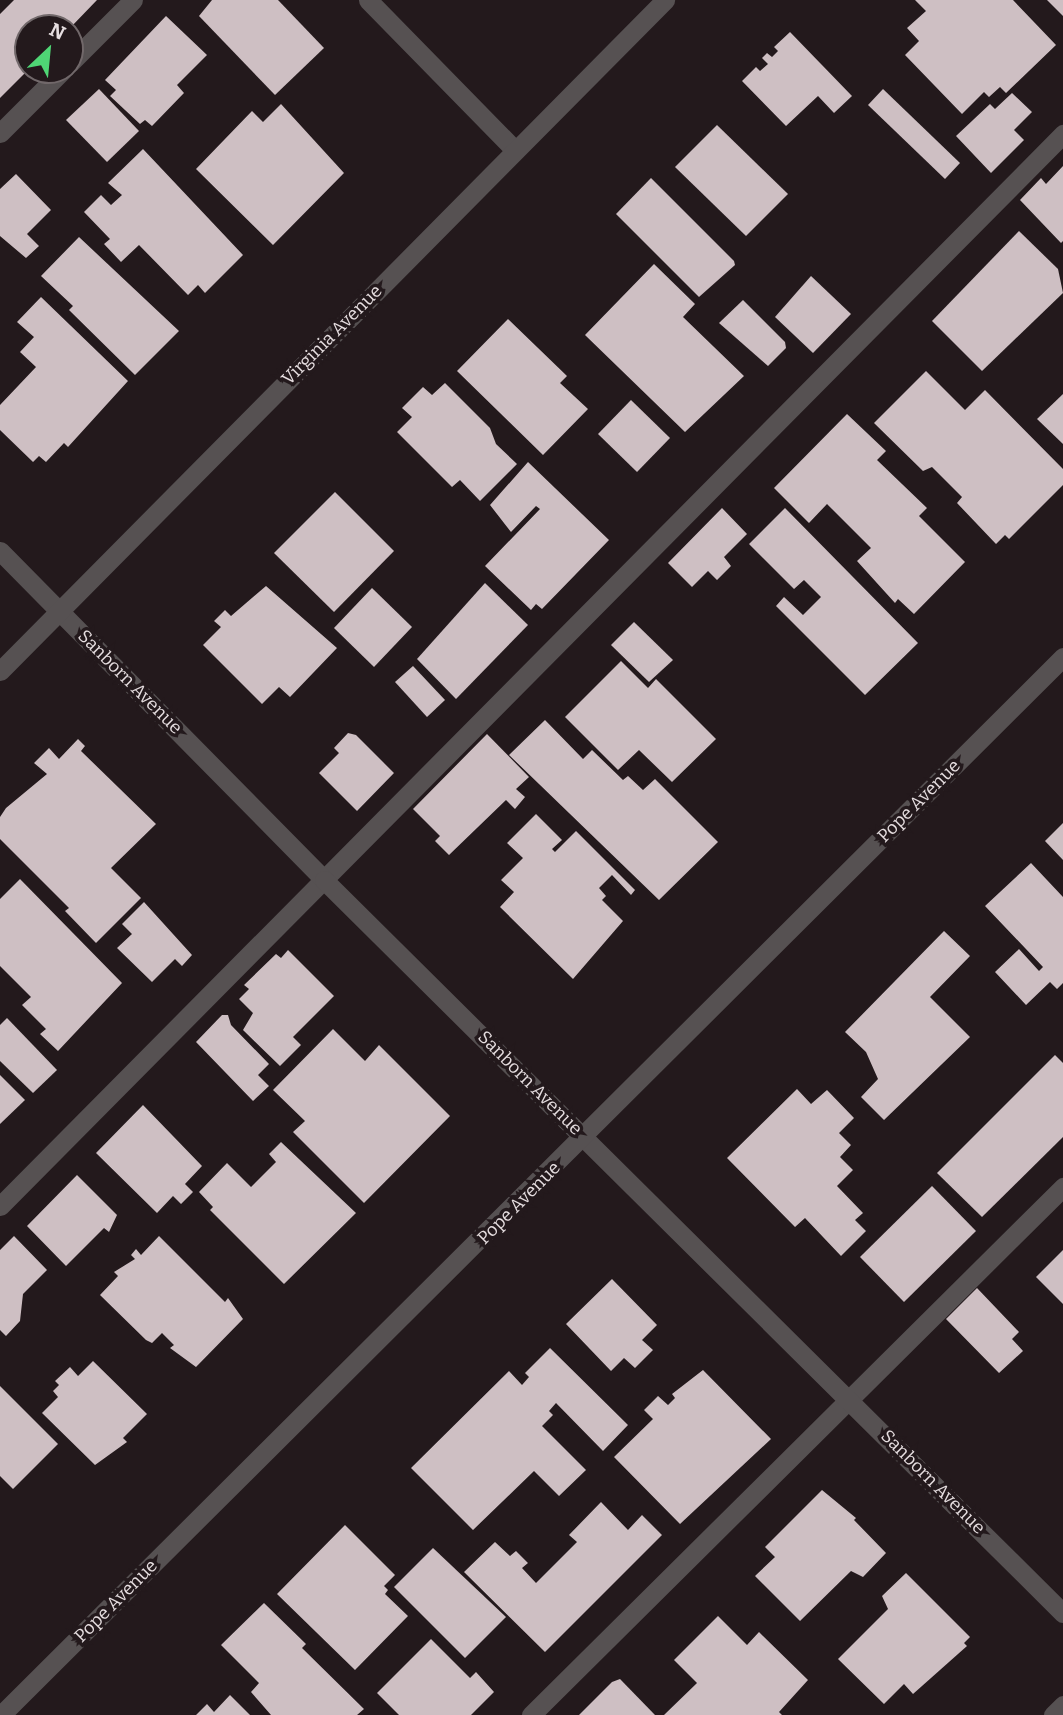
<!DOCTYPE html>
<style>
body{margin:0}
#map{position:relative;width:1063px;height:1715px;overflow:hidden;background:#23191c;font-family:Bitter,serif}
div>[style]{position:absolute}
.building>*{inset:0;background:#cebfc3}
.service>*{height:19px;margin:-9.5px;padding:0 9.5px;transform-origin:9.5px;border-radius:9.5px;background:#565152}
.minor>*{height:19px;margin:-9.5px;padding:0 9.5px;transform-origin:9.5px;border-radius:9.5px;background:#565152}
span{translate:-50% -50%;white-space:nowrap;text-align:center;line-height:1.15;-webkit-text-stroke:7px #23191c;paint-order:stroke}
.street-label{font-size:18px;color:#e6dee0}
.north{position:absolute;left:14px;top:14px;width:70px;height:70px;box-sizing:border-box;background:#23191c;border:2px solid #71686a;border-radius:50%;rotate:26deg;font-size:19px;font-weight:700;line-height:28px;text-align:center;color:#e6dee0}
.north::after{content:'';display:block;margin:auto;width:24px;height:32px;background:#4fd675;clip-path:polygon(50% 0,100% 100%,50% 72%,0 100%)}
</style>
<div id="map">
<div class="building">
<i style="clip-path:polygon(14px 0,97px 0,70px 28px,28px 28px,28px 70px,0 98px,0 14px)"></i>
<i style="clip-path:polygon(212px 0,278px 0,324px 48px,275px 95px,199px 16px)"></i>
<i style="clip-path:polygon(915px 0,1013px 0,1056px 45px,1006px 93px,1000px 87px,989px 97px,984px 92px,962px 114px,905px 55px,919px 41px,907px 28px,926px 11px)"></i>
<i style="clip-path:polygon(1047px 0,1063px 0,1063px 16px)"></i>
<i style="clip-path:polygon(166px 16px,207px 55px,177px 85px,184px 93px,152px 126px,145px 120px,140px 124px,110px 96px,116px 90px,105px 80px)"></i>
<i style="clip-path:polygon(790px 32px,852px 96px,834px 113px,818px 96px,786px 126px,742px 81px,756px 67px,760px 71px,768px 64px,762px 58px,767px 53px,772px 57px,778px 51px,774px 47px)"></i>
<i style="clip-path:polygon(99px 89px,139px 131px,107px 162px,66px 120px)"></i>
<i style="clip-path:polygon(883px 89px,960px 163px,945px 179px,868px 105px)"></i>
<i style="clip-path:polygon(1012px 93px,1032px 112px,1014px 130px,1024px 140px,991px 173px,956px 136px,990px 104px,995px 109px)"></i>
<i style="clip-path:polygon(281px 104px,344px 173px,273px 245px,196px 169px,252px 111px,263px 122px)"></i>
<i style="clip-path:polygon(717px 125px,788px 194px,746px 236px,675px 167px)"></i>
<i style="clip-path:polygon(143px 149px,243px 255px,205px 293px,198px 285px,188px 295px,139px 245px,121px 262px,104px 244px,110px 239px,84px 212px,101px 195px,111px 205px,122px 195px,108px 183px)"></i>
<i style="clip-path:polygon(1063px 166px,1063px 241px,1061px 243px,1020px 200px,1041px 178px,1046px 184px)"></i>
<i style="clip-path:polygon(16px 174px,51px 210px,27px 234px,39px 246px,26px 258px,0 236px,0 189px)"></i>
<i style="clip-path:polygon(651px 178px,734px 261px,735px 265px,699px 297px,616px 214px)"></i>
<i style="clip-path:polygon(1019px 231px,1058px 269px,1063px 293px,982px 371px,932px 321px)"></i>
<i style="clip-path:polygon(79px 237px,179px 331px,135px 375px,69px 310px,73px 306px,41px 276px)"></i>
<i style="clip-path:polygon(654px 264px,695px 304px,683px 317px,744px 376px,685px 432px,585px 335px)"></i>
<i style="clip-path:polygon(811px 276px,851px 314px,813px 353px,775px 317px)"></i>
<i style="clip-path:polygon(41px 297px,128px 381px,68px 447px,64px 443px,46px 462px,39px 456px,33px 462px,0 430px,0 405px,36px 367px,20px 352px,34px 337px,17px 322px)"></i>
<i style="clip-path:polygon(743px 300px,785px 342px,786px 348px,768px 366px,719px 323px)"></i>
<i style="clip-path:polygon(508px 319px,567px 376px,560px 383px,588px 409px,543px 455px,457px 371px)"></i>
<i style="clip-path:polygon(926px 371px,965px 410px,985px 390px,1063px 469px,1063px 485px,1009px 539px,1005px 535px,996px 544px,957px 503px,962px 497px,932px 467px,923px 471px,874px 423px)"></i>
<i style="clip-path:polygon(445px 383px,490px 428px,496px 444px,517px 464px,480px 501px,460px 480px,452px 487px,397px 432px,412px 417px,402px 408px,423px 387px,432px 395px)"></i>
<i style="clip-path:polygon(1063px 394px,1063px 444px,1037px 419px)"></i>
<i style="clip-path:polygon(631px 400px,670px 438px,637px 472px,598px 434px)"></i>
<i style="clip-path:polygon(847px 414px,886px 451px,877px 460px,927px 508px,919px 516px,965px 562px,914px 614px,898px 599px,895px 603px,857px 561px,871px 548px,827px 504px,809px 523px,774px 488px)"></i>
<i style="clip-path:polygon(528px 462px,609px 540px,542px 609px,536px 604px,531px 610px,485px 566px,540px 509px,536px 506px,511px 532px,490px 505px)"></i>
<i style="clip-path:polygon(335px 492px,394px 551px,334px 612px,274px 553px)"></i>
<i style="clip-path:polygon(722px 508px,747px 534px,724px 557px,731px 566px,717px 580px,708px 571px,692px 587px,668px 563px)"></i>
<i style="clip-path:polygon(785px 508px,918px 643px,865px 695px,776px 606px,784px 597px,803px 615px,821px 597px,804px 580px,794px 589px,749px 544px)"></i>
<i style="clip-path:polygon(485px 583px,528px 625px,456px 699px,417px 659px)"></i>
<i style="clip-path:polygon(266px 586px,337px 648px,290px 697px,279px 687px,262px 704px,203px 645px,221px 627px,214px 621px,225px 610px,231px 616px)"></i>
<i style="clip-path:polygon(372px 588px,412px 627px,374px 667px,334px 628px)"></i>
<i style="clip-path:polygon(634px 622px,673px 660px,649px 682px,611px 645px)"></i>
<i style="clip-path:polygon(621px 661px,648px 688px,656px 679px,716px 739px,672px 782px,639px 750px,618px 770px,565px 717px)"></i>
<i style="clip-path:polygon(413px 666px,445px 700px,427px 717px,395px 682px)"></i>
<i style="clip-path:polygon(545px 720px,583px 759px,592px 750px,623px 780px,628px 776px,643px 790px,655px 779px,718px 842px,659px 900px,509px 755px)"></i>
<i style="clip-path:polygon(348px 733px,356px 735px,394px 773px,357px 811px,319px 773px,339px 753px,334px 748px)"></i>
<i style="clip-path:polygon(487px 734px,529px 777px,516px 789px,525px 797px,515px 809px,506px 800px,449px 855px,435px 841px,440px 836px,413px 809px)"></i>
<i style="clip-path:polygon(78px 739px,85px 746px,81px 751px,156px 824px,111px 868px,141px 898px,96px 943px,65px 911px,69px 908px,0 839px,0 817px,6px 808px,47px 774px,34px 763px,49px 748px,59px 759px)"></i>
<i style="clip-path:polygon(536px 814px,562px 840px,552px 849px,555px 852px,576px 831px,635px 890px,631px 895px,612px 875px,599px 888px,606px 896px,602px 900px,623px 921px,573px 979px,500px 907px,514px 892px,501px 880px,523px 858px,507px 843px)"></i>
<i style="clip-path:polygon(1063px 823px,1063px 860px,1045px 841px)"></i>
<i style="clip-path:polygon(1031px 863px,1063px 897px,1063px 983px,1057px 989px,1050px 982px,1026px 1005px,995px 972px,1019px 949px,1039px 971px,1043px 967px,985px 906px)"></i>
<i style="clip-path:polygon(20px 879px,122px 983px,58px 1051px,40px 1034px,46px 1029px,22px 1005px,31px 997px,0 966px,0 899px)"></i>
<i style="clip-path:polygon(144px 902px,192px 955px,182px 966px,175px 959px,152px 982px,117px 948px,132px 934px,122px 924px)"></i>
<i style="clip-path:polygon(944px 931px,970px 956px,930px 997px,970px 1037px,884px 1120px,861px 1097px,878px 1079px,866px 1052px,845px 1032px)"></i>
<i style="clip-path:polygon(288px 950px,334px 996px,293px 1037px,301px 1045px,280px 1066px,243px 1030px,253px 1013px,239px 999px,249px 989px,244px 985px,276px 954px,281px 958px)"></i>
<i style="clip-path:polygon(222px 1015px,228px 1015px,231px 1025px,269px 1064px,258px 1075px,269px 1086px,253px 1101px,196px 1042px)"></i>
<i style="clip-path:polygon(7px 1018px,57px 1070px,33px 1093px,0 1061px,0 1025px)"></i>
<i style="clip-path:polygon(333px 1029px,365px 1061px,379px 1045px,450px 1116px,364px 1203px,293px 1132px,305px 1121px,273px 1090px)"></i>
<i style="clip-path:polygon(1055px 1055px,1063px 1063px,1063px 1137px,982px 1217px,937px 1173px)"></i>
<i style="clip-path:polygon(0 1075px,25px 1100px,0 1124px)"></i>
<i style="clip-path:polygon(797px 1089px,811px 1104px,827px 1090px,854px 1118px,839px 1133px,851px 1145px,840px 1157px,853px 1170px,837px 1186px,863px 1213px,855px 1220px,866px 1231px,841px 1256px,805px 1218px,795px 1227px,727px 1158px)"></i>
<i style="clip-path:polygon(143px 1105px,202px 1166px,185px 1184px,193px 1192px,181px 1204px,173px 1196px,157px 1213px,96px 1153px)"></i>
<i style="clip-path:polygon(281px 1142px,356px 1213px,284px 1284px,210px 1210px,213px 1207px,199px 1192px,227px 1163px,251px 1187px,276px 1162px,269px 1154px)"></i>
<i style="clip-path:polygon(77px 1175px,117px 1215px,109px 1232px,104px 1228px,66px 1266px,27px 1226px)"></i>
<i style="clip-path:polygon(932px 1186px,976px 1231px,904px 1302px,860px 1257px)"></i>
<i style="clip-path:polygon(14px 1236px,47px 1270px,23px 1294px,20px 1321px,6px 1336px,0 1330px,0 1250px)"></i>
<i style="clip-path:polygon(159px 1236px,225px 1302px,228px 1298px,243px 1319px,196px 1367px,170px 1348px,174px 1345px,162px 1333px,152px 1343px,146px 1340px,100px 1295px,118px 1276px,114px 1272px,135px 1259px,131px 1255px,136px 1249px,141px 1255px)"></i>
<i style="clip-path:polygon(1063px 1250px,1063px 1304px,1036px 1277px)"></i>
<i style="clip-path:polygon(612px 1279px,657px 1325px,642px 1340px,653px 1350px,635px 1368px,624px 1358px,611px 1371px,566px 1324px)"></i>
<i style="clip-path:polygon(977px 1288px,1019px 1332px,1012px 1339px,1023px 1351px,999px 1373px,946px 1319px)"></i>
<i style="clip-path:polygon(550px 1348px,628px 1425px,603px 1451px,556px 1403px,549px 1411px,553px 1415px,542px 1426px,586px 1470px,559px 1496px,534px 1471px,473px 1530px,411px 1468px,509px 1371px,522px 1385px,529px 1377px,525px 1373px)"></i>
<i style="clip-path:polygon(93px 1361px,147px 1414px,123px 1438px,127px 1442px,95px 1465px,42px 1413px,58px 1397px,53px 1391px,59px 1385px,55px 1381px,70px 1367px,78px 1376px)"></i>
<i style="clip-path:polygon(703px 1370px,771px 1439px,680px 1524px,614px 1457px,653px 1419px,644px 1410px,658px 1396px,668px 1405px,675px 1398px,672px 1394px)"></i>
<i style="clip-path:polygon(0 1386px,58px 1444px,13px 1489px,0 1476px)"></i>
<i style="clip-path:polygon(822px 1490px,856px 1518px,854px 1520px,886px 1553px,863px 1577px,851px 1571px,800px 1621px,755px 1576px,775px 1557px,765px 1547px)"></i>
<i style="clip-path:polygon(601px 1502px,628px 1530px,642px 1515px,662px 1535px,545px 1652px,464px 1572px,495px 1542px,510px 1556px,516px 1551px,528px 1563px,522px 1568px,536px 1583px,577px 1542px,569px 1535px)"></i>
<i style="clip-path:polygon(345px 1525px,395px 1575px,384px 1586px,388px 1590px,385px 1594px,408px 1616px,355px 1670px,277px 1594px)"></i>
<i style="clip-path:polygon(433px 1548px,506px 1617px,465px 1658px,394px 1587px)"></i>
<i style="clip-path:polygon(906px 1573px,970px 1637px,964px 1643px,967px 1646px,913px 1694px,904px 1684px,884px 1704px,838px 1659px,888px 1609px,882px 1596px)"></i>
<i style="clip-path:polygon(264px 1603px,306px 1644px,302px 1648px,364px 1709px,357px 1715px,271px 1715px,251px 1692px,259px 1683px,221px 1645px)"></i>
<i style="clip-path:polygon(718px 1616px,747px 1645px,759px 1632px,808px 1680px,779px 1712px,782px 1715px,664px 1715px,697px 1683px,674px 1660px)"></i>
<i style="clip-path:polygon(431px 1639px,470px 1678px,476px 1672px,494px 1692px,471px 1715px,399px 1715px,377px 1693px)"></i>
<i style="clip-path:polygon(620px 1679px,655px 1715px,579px 1715px,612px 1682px)"></i>
<i style="clip-path:polygon(230px 1695px,250px 1715px,196px 1715px,207px 1704px,214px 1712px)"></i>
</div>
<div class="service">
<i style="left:368px;top:0;width:210px;rotate:45.6deg"></i>
<i style="left:70px;top:63px;width:89px;rotate:-45deg"></i>
<i style="left:0;top:133px;width:89px;rotate:-45deg"></i>
<i style="left:0;top:1206px;width:1510px;rotate:-45.24deg"></i>
<i style="left:531px;top:1715px;width:750px;rotate:-44.78deg"></i>
</div>
<div class="minor">
<i style="left:0;top:551px;width:462px;rotate:45.4deg"></i>
<i style="left:324px;top:880px;width:1041px;rotate:44.77deg"></i>
<i style="left:0;top:671px;width:945px;rotate:-45.26deg"></i>
<i style="left:1px;top:1715px;width:1499px;rotate:-44.89deg"></i>
<i style="left:1053px;top:1715px;width:14px;rotate:-45deg"></i>
</div>
<div class="street-label">
<span style="left:332px;top:335px;rotate:-45deg">Virginia Avenue</span>
<span style="left:130px;top:682px;rotate:45deg">Sanborn Avenue</span>
<span style="left:919px;top:801px;rotate:-45deg">Pope Avenue</span>
<span style="left:530px;top:1083px;rotate:45deg">Sanborn Avenue</span>
<span style="left:519px;top:1203px;rotate:-45deg">Pope Avenue</span>
<span style="left:933px;top:1482px;rotate:45deg">Sanborn Avenue</span>
<span style="left:116px;top:1601px;rotate:-45deg">Pope Avenue</span>
</div>
<div class="north">N</div>
</div>
